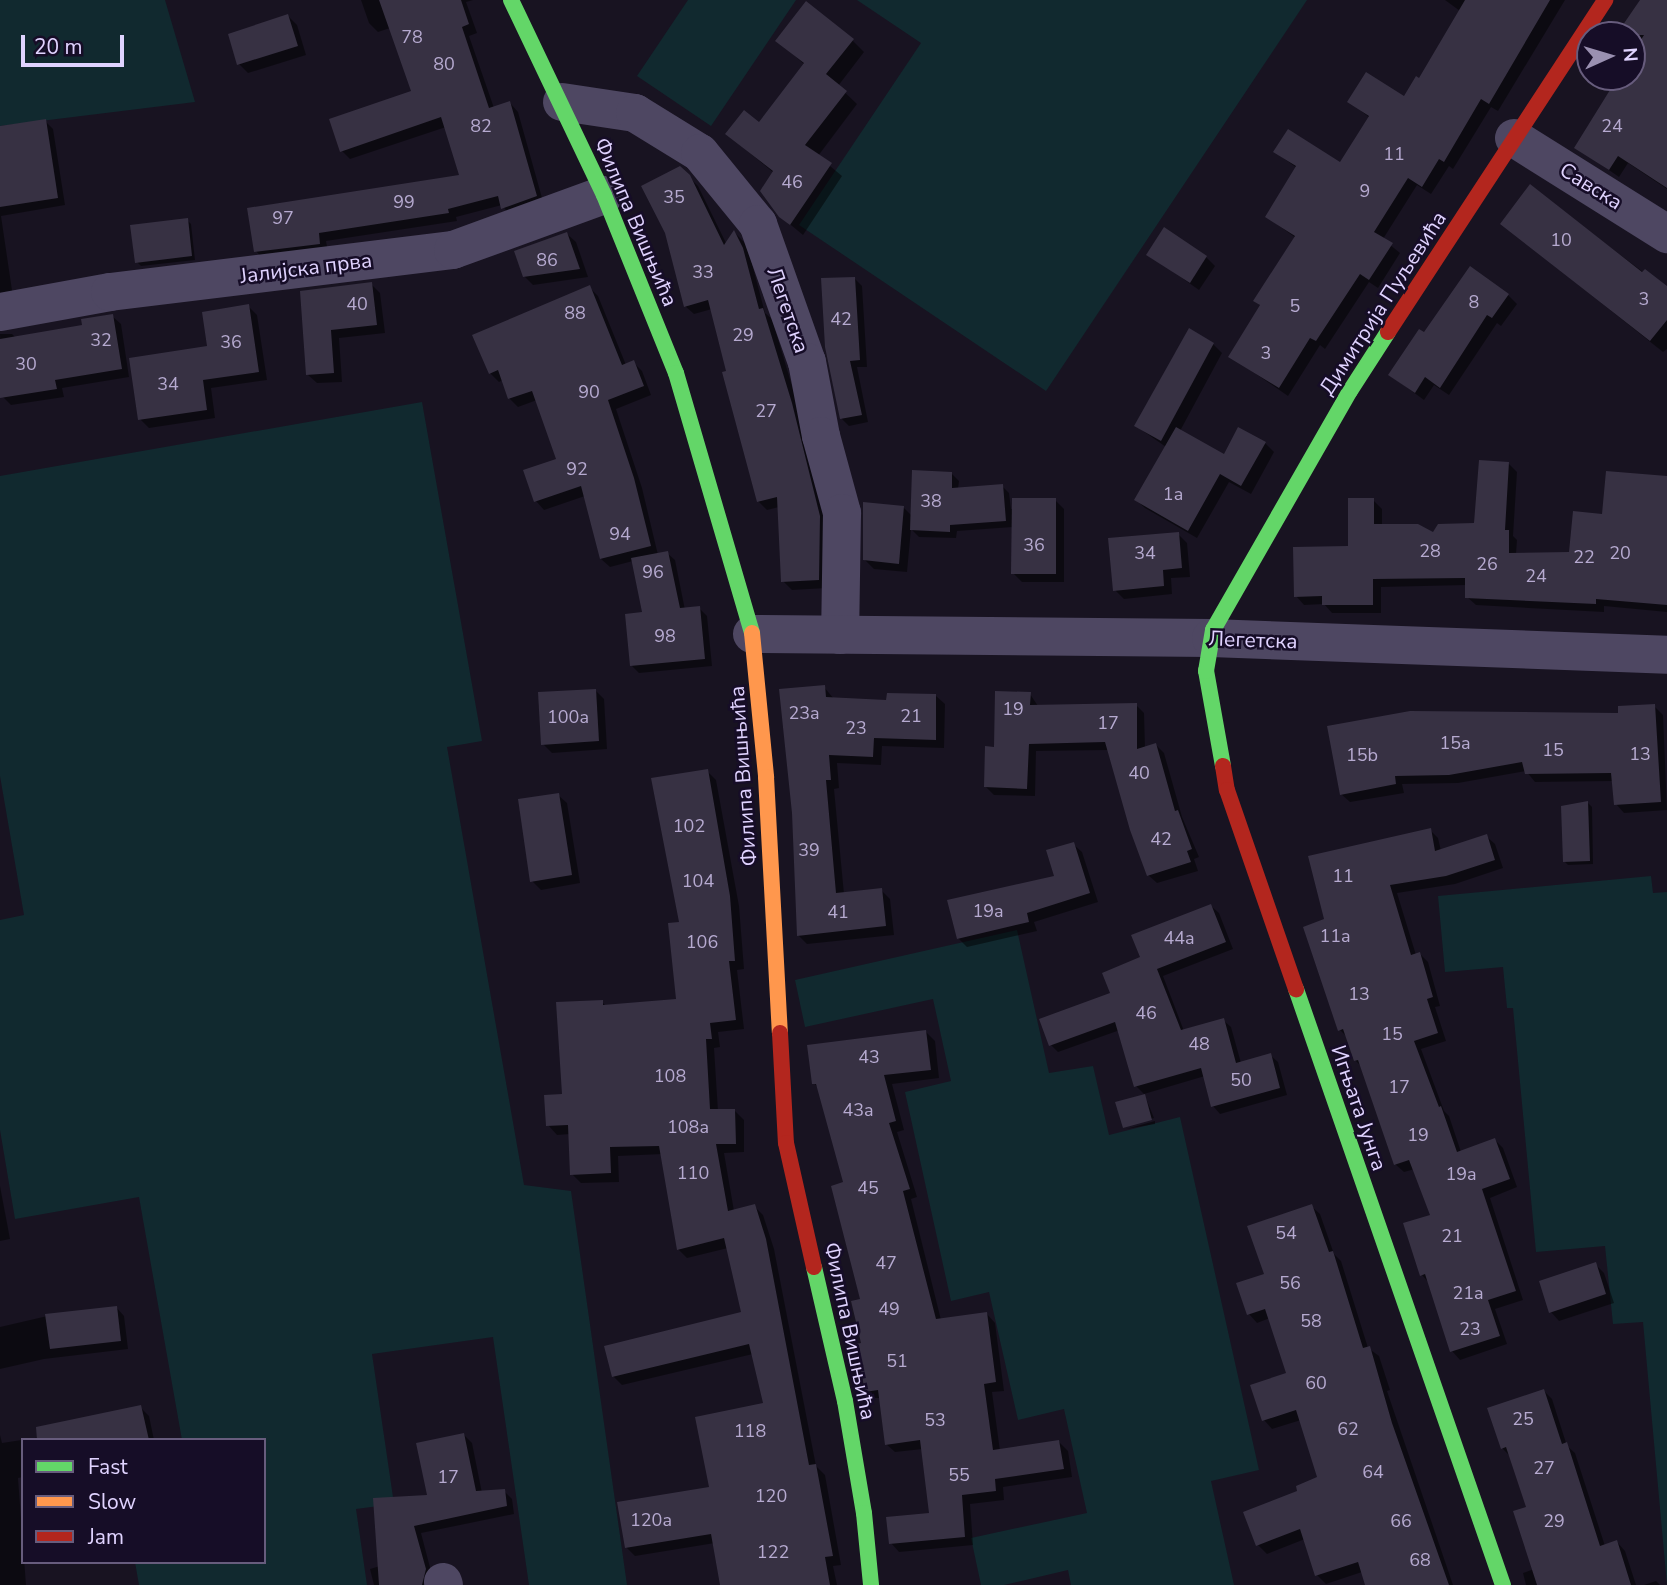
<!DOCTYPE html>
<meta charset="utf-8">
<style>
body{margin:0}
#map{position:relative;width:1667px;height:1585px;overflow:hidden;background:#181321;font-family:"Nunito Sans",sans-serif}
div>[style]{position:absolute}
.green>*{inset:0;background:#11292f}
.shadow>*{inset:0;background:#0007}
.building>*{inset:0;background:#373143}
.street>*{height:38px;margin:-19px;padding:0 19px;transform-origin:19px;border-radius:19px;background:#4e4762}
.fast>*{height:16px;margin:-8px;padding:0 8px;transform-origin:8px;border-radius:8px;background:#63d668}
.slow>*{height:16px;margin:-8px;padding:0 8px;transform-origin:8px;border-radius:8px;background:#ff974d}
.jam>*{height:16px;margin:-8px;padding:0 8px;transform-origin:8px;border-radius:8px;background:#b3261e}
span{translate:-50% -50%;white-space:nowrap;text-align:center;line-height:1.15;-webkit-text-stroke:5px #160d27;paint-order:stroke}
.number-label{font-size:18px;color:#b6aad0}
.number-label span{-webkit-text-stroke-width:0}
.street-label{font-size:21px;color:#e0d3ff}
.legend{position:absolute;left:21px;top:1438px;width:245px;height:126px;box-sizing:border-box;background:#160d27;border:2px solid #675c7d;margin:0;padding:9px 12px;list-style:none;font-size:21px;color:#e0d3ff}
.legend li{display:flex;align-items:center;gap:14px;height:35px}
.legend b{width:35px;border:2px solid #675c7d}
.north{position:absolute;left:1576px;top:21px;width:70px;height:70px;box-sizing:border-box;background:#160d27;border:2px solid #675c7d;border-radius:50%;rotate:86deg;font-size:19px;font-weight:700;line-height:28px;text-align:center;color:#e0d3ff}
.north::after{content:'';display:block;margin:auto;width:24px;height:32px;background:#9a90b1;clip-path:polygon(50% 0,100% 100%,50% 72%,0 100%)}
.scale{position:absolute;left:21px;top:35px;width:103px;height:32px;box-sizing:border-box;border:4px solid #e0d3ff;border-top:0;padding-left:9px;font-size:21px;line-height:24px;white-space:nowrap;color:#e0d3ff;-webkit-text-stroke:5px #160d27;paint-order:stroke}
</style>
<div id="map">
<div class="green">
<i style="clip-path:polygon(0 0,165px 0,195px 102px,0 126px)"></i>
<i style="clip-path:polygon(688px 0,796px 0,711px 126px,637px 76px)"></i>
<i style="clip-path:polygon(857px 0,1307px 0,1046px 391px,799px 225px,921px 43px)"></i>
<i style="clip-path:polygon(422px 402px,482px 741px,447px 747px,524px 1185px,571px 1191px,627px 1585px,529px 1585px,493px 1337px,372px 1354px,394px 1504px,356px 1509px,367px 1585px,139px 1585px,135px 1562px,264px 1562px,264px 1440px,182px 1440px,139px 1197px,15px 1219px,0 1130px,0 920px,24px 915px,0 776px,0 476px)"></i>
<i style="clip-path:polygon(1651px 876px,1653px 893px,1667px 892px,1667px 1585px,1643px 1322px,1613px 1324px,1605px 1246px,1536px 1252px,1513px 1008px,1507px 1008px,1503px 967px,1445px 972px,1438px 896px)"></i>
<i style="clip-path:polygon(1017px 930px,1049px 1073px,1093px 1066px,1109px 1135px,1180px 1117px,1259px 1470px,1211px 1481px,1234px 1585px,1071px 1585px,1068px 1570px,1004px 1585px,981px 1585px,971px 1538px,1087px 1513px,1064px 1409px,1018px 1420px,989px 1292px,951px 1301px,905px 1092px,951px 1081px,933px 999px,805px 1027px,795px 980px)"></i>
</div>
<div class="shadow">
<i style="clip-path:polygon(361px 0,473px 0,466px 2px,477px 33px,469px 36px,494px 108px,510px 103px,518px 112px,544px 205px,511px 217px,502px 205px,456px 217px,457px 221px,326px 241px,328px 252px,264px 260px,256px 251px,461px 176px,446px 127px,350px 159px,342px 151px,413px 92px,390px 28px,378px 32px,369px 23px)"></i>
<i style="clip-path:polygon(1445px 0,1565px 0,1498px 111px,1491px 107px,1453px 169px,1449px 166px,1431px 194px,1417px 185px,1383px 239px,1400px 253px,1378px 288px,1369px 282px,1325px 349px,1320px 345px,1288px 396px,1230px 356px,1261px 306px,1256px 301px,1296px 238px,1267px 217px,1297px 168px,1275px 152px,1341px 164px,1370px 118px,1350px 102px,1405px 98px,1420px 80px,1460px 11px)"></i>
<i style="clip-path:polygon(1642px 0,1667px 0,1667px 189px,1628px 163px,1619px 177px,1576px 147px,1620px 77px,1632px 77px,1632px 35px,1619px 35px)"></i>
<i style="clip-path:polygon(288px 16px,297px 25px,306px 55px,248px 73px,239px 64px)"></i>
<i style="clip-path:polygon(852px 40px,864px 52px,838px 86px,857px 104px,818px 156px,842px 176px,803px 235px,780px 216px,774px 173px,727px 134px,759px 124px,805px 65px,778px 41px)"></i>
<i style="clip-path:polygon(45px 121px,53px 129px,65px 205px,1px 216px,13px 297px,0 301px,0 127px)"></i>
<i style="clip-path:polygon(688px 176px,698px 186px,727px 245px,735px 233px,747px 245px,765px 313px,772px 319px,800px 413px,828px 526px,827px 588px,792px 590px,783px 581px,779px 507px,767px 510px,758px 501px,712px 309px,694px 314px,685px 306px)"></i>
<i style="clip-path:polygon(1530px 187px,1667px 290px,1667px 349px,1663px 352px,1502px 224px)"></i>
<i style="clip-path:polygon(187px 220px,191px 224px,195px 260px,141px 266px,137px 262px)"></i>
<i style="clip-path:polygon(567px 234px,576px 242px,588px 277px,533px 285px,524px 276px)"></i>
<i style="clip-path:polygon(1148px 254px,1206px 257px,1215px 266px,1199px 290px)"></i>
<i style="clip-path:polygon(854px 278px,862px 286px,867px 367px,857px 367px,868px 422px,849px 426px,842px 419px)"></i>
<i style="clip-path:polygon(371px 284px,380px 293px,385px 333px,339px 338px,342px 382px,317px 383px,308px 375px,302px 292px)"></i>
<i style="clip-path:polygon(589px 287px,598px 296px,626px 365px,633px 362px,642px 371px,651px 395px,616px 409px,642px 488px,658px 555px,667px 553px,675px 560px,685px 610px,699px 608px,707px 616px,712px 666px,639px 673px,632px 666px,644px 614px,633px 561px,610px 567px,601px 559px,585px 496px,544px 510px,536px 501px,558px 460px,537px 400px,518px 407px,509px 398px,503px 380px,499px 382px,490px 373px)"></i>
<i style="clip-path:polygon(1508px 295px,1517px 304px,1501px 326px,1497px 323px,1449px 395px,1434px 385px,1424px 400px,1390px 375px,1424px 334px)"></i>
<i style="clip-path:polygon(248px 306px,257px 315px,267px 380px,211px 388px,215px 418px,149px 428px,140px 419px)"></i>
<i style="clip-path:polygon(112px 316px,121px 324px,129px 377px,62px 388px,64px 397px,11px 405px,3px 397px,0 334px,12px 334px,16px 338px,84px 327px)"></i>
<i style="clip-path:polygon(1213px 344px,1222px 353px,1180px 431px,1224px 456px,1265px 443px,1274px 452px,1251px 494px,1229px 482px,1197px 538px,1145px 508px,1136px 500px,1166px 447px,1136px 426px)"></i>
<i style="clip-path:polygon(1508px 463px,1517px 472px,1513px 536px,1517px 540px,1516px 554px,1571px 554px,1604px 516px,1667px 478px,1667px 612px,1604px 606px,1604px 612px,1476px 605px,1467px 597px,1467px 585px,1381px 587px,1381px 613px,1332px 613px,1324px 604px,1304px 605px,1296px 596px,1349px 548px,1373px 500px,1382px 509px,1382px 526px,1434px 534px,1476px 525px)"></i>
<i style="clip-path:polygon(952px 474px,959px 481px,958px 489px,1002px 486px,1009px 493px,1011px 509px,1055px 500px,1064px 509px,1064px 582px,1022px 582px,1013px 573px,1013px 527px,957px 531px,956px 538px,919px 537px,911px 529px,907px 572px,874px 569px,865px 560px,903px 507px,912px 516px)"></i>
<i style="clip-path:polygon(1178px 534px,1187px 543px,1190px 577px,1171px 578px,1172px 594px,1124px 599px,1115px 590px)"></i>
<i style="clip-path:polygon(824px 687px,834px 699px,888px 702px,936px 696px,945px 704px,944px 748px,882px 746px,881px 765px,837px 763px,839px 788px,834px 789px,844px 894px,881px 890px,890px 899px,894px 935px,807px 944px,798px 935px)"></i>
<i style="clip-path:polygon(595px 690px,604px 699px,607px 749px,552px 753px,543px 744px)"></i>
<i style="clip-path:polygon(1030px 694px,1038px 706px,1136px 705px,1144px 713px,1145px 748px,1156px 745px,1164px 753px,1182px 817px,1199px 857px,1194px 859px,1198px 871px,1157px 883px,1148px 875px,1109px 750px,1036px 751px,1035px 796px,994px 795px,985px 786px,995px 749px)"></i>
<i style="clip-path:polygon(1654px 706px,1663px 715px,1667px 810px,1624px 813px,1616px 804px,1613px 781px,1535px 782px,1526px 771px,1458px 783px,1402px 784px,1404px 793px,1350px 802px,1341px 794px,1329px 728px,1620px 715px)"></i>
<i style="clip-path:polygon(707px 771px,716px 780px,739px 906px,744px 969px,737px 970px,744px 1029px,718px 1032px,720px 1047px,714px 1048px,718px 1111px,735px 1111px,744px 1120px,744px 1152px,724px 1153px,734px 1211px,754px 1206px,763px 1215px,774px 1249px,816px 1466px,825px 1475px,841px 1565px,833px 1566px,837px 1585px,747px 1585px,715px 1543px,635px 1556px,626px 1547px,711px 1488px,765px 1404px,753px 1354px,622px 1385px,613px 1376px,743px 1314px,728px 1248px,687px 1258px,678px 1249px,663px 1154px,618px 1156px,619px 1182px,581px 1183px,572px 1174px,570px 1134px,557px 1135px,548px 1125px,564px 1095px,602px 1002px,607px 1007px,678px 1000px,681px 923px)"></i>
<i style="clip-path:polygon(558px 795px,567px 803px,580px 883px,541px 890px,532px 881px)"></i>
<i style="clip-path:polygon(1588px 803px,1592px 807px,1593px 864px,1568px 865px,1564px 861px)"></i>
<i style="clip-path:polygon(1430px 830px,1438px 838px,1441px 851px,1486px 836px,1495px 844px,1503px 868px,1455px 884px,1397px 893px,1416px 955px,1420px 954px,1428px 962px,1440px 1006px,1435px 1007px,1446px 1041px,1421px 1049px,1444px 1111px,1449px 1116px,1461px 1152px,1495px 1140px,1503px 1148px,1517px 1187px,1490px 1198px,1523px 1300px,1495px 1309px,1507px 1344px,1460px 1360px,1452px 1351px,1429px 1283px,1422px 1275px,1432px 1216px,1415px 1169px,1404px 1172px,1395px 1164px,1362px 1067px,1355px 1060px,1348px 1038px,1340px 1030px,1326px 920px)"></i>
<i style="clip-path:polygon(1073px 844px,1082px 852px,1098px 902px,1034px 922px,1037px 931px,967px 947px,958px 938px,1056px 877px)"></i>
<i style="clip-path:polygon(1211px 906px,1219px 913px,1233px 949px,1163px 976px,1184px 1031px,1223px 1020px,1231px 1027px,1241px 1063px,1270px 1055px,1278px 1062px,1287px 1095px,1220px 1114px,1213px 1106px,1205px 1076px,1144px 1094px,1136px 1086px,1120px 1030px,1058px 1052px,1051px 1045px,1112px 994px,1142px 958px)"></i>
<i style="clip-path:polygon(926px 1032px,935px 1041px,939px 1078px,892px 1084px,904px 1130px,897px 1132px,917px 1197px,911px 1199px,941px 1320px,987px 1314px,995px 1323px,1004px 1391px,992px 1392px,1000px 1451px,1059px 1442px,1068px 1451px,1072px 1477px,1003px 1487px,1004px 1500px,970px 1504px,973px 1545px,899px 1552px,891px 1543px,931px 1515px,923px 1449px,895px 1452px,886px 1444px,881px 1398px,875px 1398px,867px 1389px,862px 1301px,845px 1183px,819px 1089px,814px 1083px)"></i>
<i style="clip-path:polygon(1145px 1096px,1154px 1118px,1124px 1126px)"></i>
<i style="clip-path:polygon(1155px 1121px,1155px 1124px,1126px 1129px)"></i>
<i style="clip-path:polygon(0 1186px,10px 1239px,0 1241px)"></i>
<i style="clip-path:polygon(1311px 1206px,1320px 1214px,1334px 1254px,1341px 1261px,1368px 1348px,1379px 1356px,1390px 1390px,1387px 1391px,1453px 1585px,1366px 1585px,1362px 1572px,1326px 1584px,1317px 1575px,1305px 1539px,1267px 1554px,1258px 1545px,1319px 1478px,1301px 1420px,1272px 1429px,1264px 1420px,1289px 1374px,1270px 1318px,1257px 1323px,1249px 1314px,1266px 1275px)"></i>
<i style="clip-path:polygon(1595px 1264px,1604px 1273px,1614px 1303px,1559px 1321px,1551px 1312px)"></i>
<i style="clip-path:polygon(116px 1307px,124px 1316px,128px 1349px,44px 1359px,0 1369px,0 1327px,56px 1314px)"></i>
<i style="clip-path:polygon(1544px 1391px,1552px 1399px,1567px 1446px,1575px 1453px,1605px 1546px,1617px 1542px,1625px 1551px,1636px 1585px,1526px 1585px,1523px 1573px,1534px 1569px,1528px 1508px,1512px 1458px,1502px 1448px)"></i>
<i style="clip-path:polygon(140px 1407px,149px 1416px,154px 1440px,23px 1440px,23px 1477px,18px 1478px,26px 1585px,0 1585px,0 1435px,2px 1443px,54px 1435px)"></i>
<i style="clip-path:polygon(464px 1435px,472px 1443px,482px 1493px,504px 1491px,512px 1499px,514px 1514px,421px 1533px,433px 1579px,431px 1585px,374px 1585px,370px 1569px,380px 1566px,429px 1496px)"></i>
<i style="clip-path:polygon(1656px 1581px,1660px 1585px,1644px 1585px)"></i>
</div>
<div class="building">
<i style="clip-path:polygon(379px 0,461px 0,469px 24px,462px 27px,489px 108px,510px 101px,537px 196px,501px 209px,498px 196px,448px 209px,449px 213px,319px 233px,320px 244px,254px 252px,247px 208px,459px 175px,441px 117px,340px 152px,329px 119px,411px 91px)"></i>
<i style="clip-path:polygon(1465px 0,1550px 0,1489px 104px,1481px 99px,1444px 162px,1439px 159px,1422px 187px,1408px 178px,1374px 232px,1393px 243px,1369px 280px,1360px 274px,1316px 341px,1310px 338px,1279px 388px,1228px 357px,1260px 305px,1253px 301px,1295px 236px,1265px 217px,1296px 166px,1273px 152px,1288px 129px,1340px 162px,1369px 116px,1347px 102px,1366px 72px,1404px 96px,1416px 76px,1419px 78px)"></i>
<i style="clip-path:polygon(1640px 0,1667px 0,1667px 188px,1618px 156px,1609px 170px,1574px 148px,1618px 77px,1632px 77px,1632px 54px,1644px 35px,1616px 35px)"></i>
<i style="clip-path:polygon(806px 1px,854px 39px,826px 74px,847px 91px,805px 145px,832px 163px,790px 225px,779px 217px,760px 191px,773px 171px,725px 134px,744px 110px,759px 122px,804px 63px,775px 41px)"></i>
<i style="clip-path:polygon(288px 14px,298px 46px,237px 65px,228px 34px)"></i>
<i style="clip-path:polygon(46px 119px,58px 198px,0 207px,0 126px)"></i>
<i style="clip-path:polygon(680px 166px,690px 175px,724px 245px,734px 230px,743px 248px,759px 309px,763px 308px,792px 403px,820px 516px,819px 580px,781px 582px,777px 497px,757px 502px,722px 372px,726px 371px,708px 300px,684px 307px,665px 233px,641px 186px)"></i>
<i style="clip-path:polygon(1530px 184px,1642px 272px,1645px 269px,1667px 286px,1667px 320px,1650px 341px,1500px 224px)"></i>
<i style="clip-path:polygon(188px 218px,192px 256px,135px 263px,130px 225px)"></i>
<i style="clip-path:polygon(1164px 227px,1207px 256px,1190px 283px,1146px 255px)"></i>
<i style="clip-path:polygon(567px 232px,580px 269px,523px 277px,514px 251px)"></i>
<i style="clip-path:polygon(1470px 266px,1509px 294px,1492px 318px,1487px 315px,1440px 388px,1425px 377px,1415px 393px,1388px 375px,1419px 329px,1424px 332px)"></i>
<i style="clip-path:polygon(855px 277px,860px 360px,850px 361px,862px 415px,840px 419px,825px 347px,821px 278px)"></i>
<i style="clip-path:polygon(372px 282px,377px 325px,331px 330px,334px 373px,306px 375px,300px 291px)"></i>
<i style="clip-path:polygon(590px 285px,622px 365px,634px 360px,644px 386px,608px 400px,634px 478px,651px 546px,600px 559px,581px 486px,534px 502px,523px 470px,556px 459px,532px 391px,508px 399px,498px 370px,489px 374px,472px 335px)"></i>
<i style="clip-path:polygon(249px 304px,259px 372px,203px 380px,207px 410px,138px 420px,129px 358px,207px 346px,202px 312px)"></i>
<i style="clip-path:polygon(113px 314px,122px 369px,55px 380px,57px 389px,0 398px,0 339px,82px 325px,81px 319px)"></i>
<i style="clip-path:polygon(1189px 328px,1214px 343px,1161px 441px,1134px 426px)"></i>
<i style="clip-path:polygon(1176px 427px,1224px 454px,1238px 427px,1266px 442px,1241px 486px,1220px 474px,1188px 531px,1134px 500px)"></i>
<i style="clip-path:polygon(1479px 460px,1509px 462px,1505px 530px,1509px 530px,1509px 553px,1569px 552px,1573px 511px,1602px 514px,1606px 471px,1667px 476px,1667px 605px,1596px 599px,1596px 604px,1465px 598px,1465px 578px,1373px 579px,1373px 605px,1322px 605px,1322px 596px,1294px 597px,1293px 547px,1348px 546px,1348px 498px,1374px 498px,1374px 524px,1418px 524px,1433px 532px,1438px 524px,1474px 523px)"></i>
<i style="clip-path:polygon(912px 470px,952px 472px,952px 488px,1003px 484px,1006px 521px,950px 525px,950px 532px,910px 530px)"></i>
<i style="clip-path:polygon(1012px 498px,1056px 498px,1056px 574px,1011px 574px)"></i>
<i style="clip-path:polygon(863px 502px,904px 506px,899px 564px,863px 560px)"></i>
<i style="clip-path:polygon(1179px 532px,1182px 568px,1163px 570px,1164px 586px,1113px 591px,1108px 538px)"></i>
<i style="clip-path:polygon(668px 551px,680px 608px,700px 606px,705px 659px,630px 666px,625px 614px,642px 612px,631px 558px)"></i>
<i style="clip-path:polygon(825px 685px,826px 697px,886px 700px,887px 693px,936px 694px,936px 740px,874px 738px,873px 757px,829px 755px,831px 780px,826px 780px,836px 893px,882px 888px,886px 926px,797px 936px,792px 813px,779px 689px)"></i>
<i style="clip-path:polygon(596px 689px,599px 741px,541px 745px,538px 692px)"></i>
<i style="clip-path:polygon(995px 691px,1031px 692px,1030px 705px,1137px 703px,1137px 749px,1156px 743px,1175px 811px,1178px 810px,1192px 849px,1187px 851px,1191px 862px,1147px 876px,1130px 830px,1105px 742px,1029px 744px,1027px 789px,984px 787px,985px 746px,994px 747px)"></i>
<i style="clip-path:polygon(1655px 704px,1661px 802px,1614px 805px,1611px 773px,1525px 774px,1522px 762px,1449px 775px,1395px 776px,1396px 784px,1340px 795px,1327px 726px,1410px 711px,1618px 713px,1618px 706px)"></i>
<i style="clip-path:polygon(708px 769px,730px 896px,735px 961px,729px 961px,736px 1020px,710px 1023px,712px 1039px,706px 1039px,710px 1109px,735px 1109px,736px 1144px,716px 1144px,728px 1211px,755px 1204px,766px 1239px,809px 1465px,816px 1464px,833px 1556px,825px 1557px,830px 1585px,720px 1585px,711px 1534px,625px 1548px,617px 1502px,709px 1487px,695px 1417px,763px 1403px,749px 1344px,612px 1377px,604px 1346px,741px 1312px,724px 1238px,677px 1250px,659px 1146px,610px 1147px,611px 1173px,570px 1175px,568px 1125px,546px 1126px,544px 1095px,562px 1094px,556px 1002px,603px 1000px,603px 1005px,676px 999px,668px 923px,679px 922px,651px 778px)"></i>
<i style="clip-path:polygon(559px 793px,572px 875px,530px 882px,518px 799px)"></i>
<i style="clip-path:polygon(1588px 801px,1590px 861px,1563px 862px,1561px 806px)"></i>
<i style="clip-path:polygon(1431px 828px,1435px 851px,1487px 834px,1495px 860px,1446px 876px,1390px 885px,1411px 955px,1420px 952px,1433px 997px,1427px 999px,1438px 1033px,1414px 1041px,1439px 1107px,1441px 1106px,1457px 1152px,1495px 1138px,1510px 1179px,1482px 1189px,1516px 1291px,1488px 1300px,1500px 1336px,1450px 1352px,1425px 1274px,1420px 1276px,1403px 1223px,1430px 1215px,1409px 1160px,1394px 1165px,1358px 1060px,1354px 1061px,1343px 1029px,1338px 1031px,1303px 927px,1324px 919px,1308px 856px)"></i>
<i style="clip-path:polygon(1074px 842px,1090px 893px,1027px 913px,1029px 922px,957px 939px,947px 900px,1054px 876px,1046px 850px)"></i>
<i style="clip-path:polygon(1211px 904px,1226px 942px,1157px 969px,1181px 1030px,1224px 1018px,1236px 1063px,1271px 1053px,1280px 1088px,1211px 1107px,1201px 1068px,1134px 1087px,1115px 1022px,1049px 1046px,1039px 1019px,1110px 993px,1102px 973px,1140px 957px,1131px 935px)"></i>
<i style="clip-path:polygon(926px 1030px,931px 1070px,884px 1075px,896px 1121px,889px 1123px,910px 1189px,903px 1191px,936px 1319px,987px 1312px,996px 1382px,984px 1384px,993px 1450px,1059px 1440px,1064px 1469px,995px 1479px,996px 1491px,962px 1495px,965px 1537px,889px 1544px,886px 1517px,929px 1513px,920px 1440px,885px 1445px,878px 1390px,865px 1392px,856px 1344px,861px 1343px,851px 1301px,860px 1299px,831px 1186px,843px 1182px,816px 1084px,812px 1084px,807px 1045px)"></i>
<i style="clip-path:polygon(1145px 1094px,1152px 1120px,1123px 1128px,1115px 1102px)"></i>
<i style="clip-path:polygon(1312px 1204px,1329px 1252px,1333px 1251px,1363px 1348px,1370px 1346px,1392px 1423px,1449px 1585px,1365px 1585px,1358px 1562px,1315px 1576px,1300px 1529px,1256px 1546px,1243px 1512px,1297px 1491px,1296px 1486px,1317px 1477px,1296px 1410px,1262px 1421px,1250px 1385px,1286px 1373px,1265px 1309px,1247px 1315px,1236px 1283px,1264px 1274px,1247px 1226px)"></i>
<i style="clip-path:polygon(1596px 1262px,1606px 1294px,1549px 1313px,1539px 1281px)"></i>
<i style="clip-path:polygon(117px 1306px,121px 1341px,50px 1349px,45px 1314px)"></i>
<i style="clip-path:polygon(1544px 1389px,1562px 1444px,1567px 1442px,1600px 1546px,1617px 1540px,1631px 1585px,1537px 1585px,1513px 1511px,1526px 1507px,1506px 1447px,1501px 1449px,1487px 1408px)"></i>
<i style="clip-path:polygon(141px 1405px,149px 1440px,37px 1440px,36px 1427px)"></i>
<i style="clip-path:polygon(464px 1433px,476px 1491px,505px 1489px,507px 1506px,414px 1526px,426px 1569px,422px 1585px,379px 1585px,373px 1498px,427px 1495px,416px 1443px)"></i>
</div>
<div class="street">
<i style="left:562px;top:102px;width:74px;rotate:8.6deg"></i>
<i style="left:635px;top:113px;width:76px;rotate:31.6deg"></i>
<i style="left:700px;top:153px;width:92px;rotate:50.8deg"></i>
<i style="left:758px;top:224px;width:146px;rotate:70.5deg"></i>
<i style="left:807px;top:362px;width:75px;rotate:79.3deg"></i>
<i style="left:821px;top:436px;width:80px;rotate:74.7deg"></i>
<i style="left:842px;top:513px;width:122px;rotate:90.9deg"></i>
<i style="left:1514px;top:138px;width:181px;rotate:32.1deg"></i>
<i style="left:0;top:312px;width:112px;rotate:-10.3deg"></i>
<i style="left:110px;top:292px;width:346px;rotate:-7deg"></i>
<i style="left:453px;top:250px;width:161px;rotate:-20deg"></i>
<i style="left:752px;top:634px;width:459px;rotate:0.5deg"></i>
<i style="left:1211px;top:638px;width:456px;rotate:2.1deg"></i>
<i style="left:443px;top:1582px;width:3px;rotate:72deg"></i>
</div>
<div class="fast">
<i style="left:511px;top:0;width:216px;rotate:64.5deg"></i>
<i style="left:604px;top:195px;width:192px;rotate:68deg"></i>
<i style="left:676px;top:373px;width:271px;rotate:73.7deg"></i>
<i style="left:1223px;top:766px;width:97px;rotate:-100.1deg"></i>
<i style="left:1206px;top:671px;width:42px;rotate:-80.3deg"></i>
<i style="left:1213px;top:630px;width:275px;rotate:-60.2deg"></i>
<i style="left:1350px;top:391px;width:70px;rotate:-57.2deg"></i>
<i style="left:1296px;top:989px;width:631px;rotate:70.85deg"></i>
<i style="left:814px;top:1267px;width:138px;rotate:77deg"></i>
<i style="left:845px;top:1401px;width:114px;rotate:80.4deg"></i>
<i style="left:864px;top:1513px;width:72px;rotate:84.4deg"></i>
</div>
<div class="slow">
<i style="left:752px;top:633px;width:145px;rotate:84.4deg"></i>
<i style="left:766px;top:777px;width:256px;rotate:86.9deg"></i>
</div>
<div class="jam">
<i style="left:1388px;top:332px;width:397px;rotate:-56.8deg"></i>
<i style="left:1223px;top:766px;width:24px;rotate:81deg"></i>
<i style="left:1227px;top:790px;width:211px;rotate:70.9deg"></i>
<i style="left:780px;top:1033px;width:110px;rotate:86.9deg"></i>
<i style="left:786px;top:1143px;width:127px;rotate:77.3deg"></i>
</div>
<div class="number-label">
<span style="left:412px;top:37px">78</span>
<span style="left:444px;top:64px">80</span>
<span style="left:481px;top:126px">82</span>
<span style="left:1612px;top:126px">24</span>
<span style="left:1394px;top:154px">11</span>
<span style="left:792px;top:182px">46</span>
<span style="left:1365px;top:191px">9</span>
<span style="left:674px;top:197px">35</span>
<span style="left:404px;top:202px">99</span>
<span style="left:283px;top:218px">97</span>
<span style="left:1561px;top:240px">10</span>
<span style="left:547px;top:260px">86</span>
<span style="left:703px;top:272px">33</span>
<span style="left:1644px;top:299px">3</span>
<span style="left:1474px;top:302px">8</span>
<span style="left:357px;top:304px">40</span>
<span style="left:1295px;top:306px">5</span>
<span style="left:575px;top:313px">88</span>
<span style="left:841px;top:319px">42</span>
<span style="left:743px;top:335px">29</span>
<span style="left:101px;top:340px">32</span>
<span style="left:231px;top:342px">36</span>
<span style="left:1266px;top:353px">3</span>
<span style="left:26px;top:364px">30</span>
<span style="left:168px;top:384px">34</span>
<span style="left:589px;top:392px">90</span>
<span style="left:766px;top:411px">27</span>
<span style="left:577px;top:469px">92</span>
<span style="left:1173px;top:494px">1a</span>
<span style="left:931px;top:501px">38</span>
<span style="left:620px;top:534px">94</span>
<span style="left:1034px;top:545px">36</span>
<span style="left:1430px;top:551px">28</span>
<span style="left:1145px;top:553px">34</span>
<span style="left:1620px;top:553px">20</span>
<span style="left:1584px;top:557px">22</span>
<span style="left:1487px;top:564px">26</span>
<span style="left:653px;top:572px">96</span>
<span style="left:1536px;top:576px">24</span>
<span style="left:665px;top:636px">98</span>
<span style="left:1013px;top:709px">19</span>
<span style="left:804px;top:713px">23a</span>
<span style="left:911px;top:716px">21</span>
<span style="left:568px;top:717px">100a</span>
<span style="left:1108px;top:723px">17</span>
<span style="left:856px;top:728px">23</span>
<span style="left:1455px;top:743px">15a</span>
<span style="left:1553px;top:750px">15</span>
<span style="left:1640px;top:754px">13</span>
<span style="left:1362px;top:755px">15b</span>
<span style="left:1139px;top:773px">40</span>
<span style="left:689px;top:826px">102</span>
<span style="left:1161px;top:839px">42</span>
<span style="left:809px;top:850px">39</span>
<span style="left:1343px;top:876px">11</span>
<span style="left:698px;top:881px">104</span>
<span style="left:988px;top:911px">19a</span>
<span style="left:838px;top:912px">41</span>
<span style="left:1335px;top:936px">11a</span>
<span style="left:1179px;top:938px">44a</span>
<span style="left:702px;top:942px">106</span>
<span style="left:1359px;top:994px">13</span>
<span style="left:1146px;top:1013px">46</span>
<span style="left:1392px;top:1034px">15</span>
<span style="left:1199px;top:1044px">48</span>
<span style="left:869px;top:1057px">43</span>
<span style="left:670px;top:1076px">108</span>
<span style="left:1241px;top:1080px">50</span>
<span style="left:1399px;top:1087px">17</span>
<span style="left:858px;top:1110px">43a</span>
<span style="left:688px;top:1127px">108a</span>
<span style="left:1418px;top:1135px">19</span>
<span style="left:693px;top:1173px">110</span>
<span style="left:1461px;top:1174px">19a</span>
<span style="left:868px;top:1188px">45</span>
<span style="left:1286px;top:1233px">54</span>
<span style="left:1452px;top:1236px">21</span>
<span style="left:886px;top:1263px">47</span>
<span style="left:1290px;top:1283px">56</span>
<span style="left:1468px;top:1293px">21a</span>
<span style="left:889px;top:1309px">49</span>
<span style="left:1311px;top:1321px">58</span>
<span style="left:1470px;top:1329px">23</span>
<span style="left:897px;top:1361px">51</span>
<span style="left:1316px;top:1383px">60</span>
<span style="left:1523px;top:1419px">25</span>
<span style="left:935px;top:1420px">53</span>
<span style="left:1348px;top:1429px">62</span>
<span style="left:750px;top:1431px">118</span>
<span style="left:1544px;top:1468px">27</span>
<span style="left:1373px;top:1472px">64</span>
<span style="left:959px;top:1475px">55</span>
<span style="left:448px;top:1477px">17</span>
<span style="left:771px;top:1496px">120</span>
<span style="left:651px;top:1520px">120a</span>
<span style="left:1401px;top:1521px">66</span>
<span style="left:1554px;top:1521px">29</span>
<span style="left:773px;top:1552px">122</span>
<span style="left:1420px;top:1560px">68</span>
</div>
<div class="street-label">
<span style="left:1591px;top:186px;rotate:32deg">Савска</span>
<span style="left:636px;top:222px;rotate:67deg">Филипа Вишњића</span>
<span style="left:306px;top:268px;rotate:-7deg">Јалијска прва</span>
<span style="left:1383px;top:303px;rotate:-57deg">Димитрија Пуљевића</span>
<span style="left:788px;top:310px;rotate:71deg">Легетска</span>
<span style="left:1253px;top:640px;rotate:2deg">Легетска</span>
<span style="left:743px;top:776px;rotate:-94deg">Филипа Вишњића</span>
<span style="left:1359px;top:1108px;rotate:71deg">Игњата Јунга</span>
<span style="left:850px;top:1331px;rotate:78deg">Филипа Вишњића</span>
</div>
<ul class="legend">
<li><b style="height:9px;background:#63d668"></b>Fast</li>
<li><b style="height:9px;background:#ff974d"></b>Slow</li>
<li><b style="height:9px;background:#b3261e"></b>Jam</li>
</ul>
<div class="north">N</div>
<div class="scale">20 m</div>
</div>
